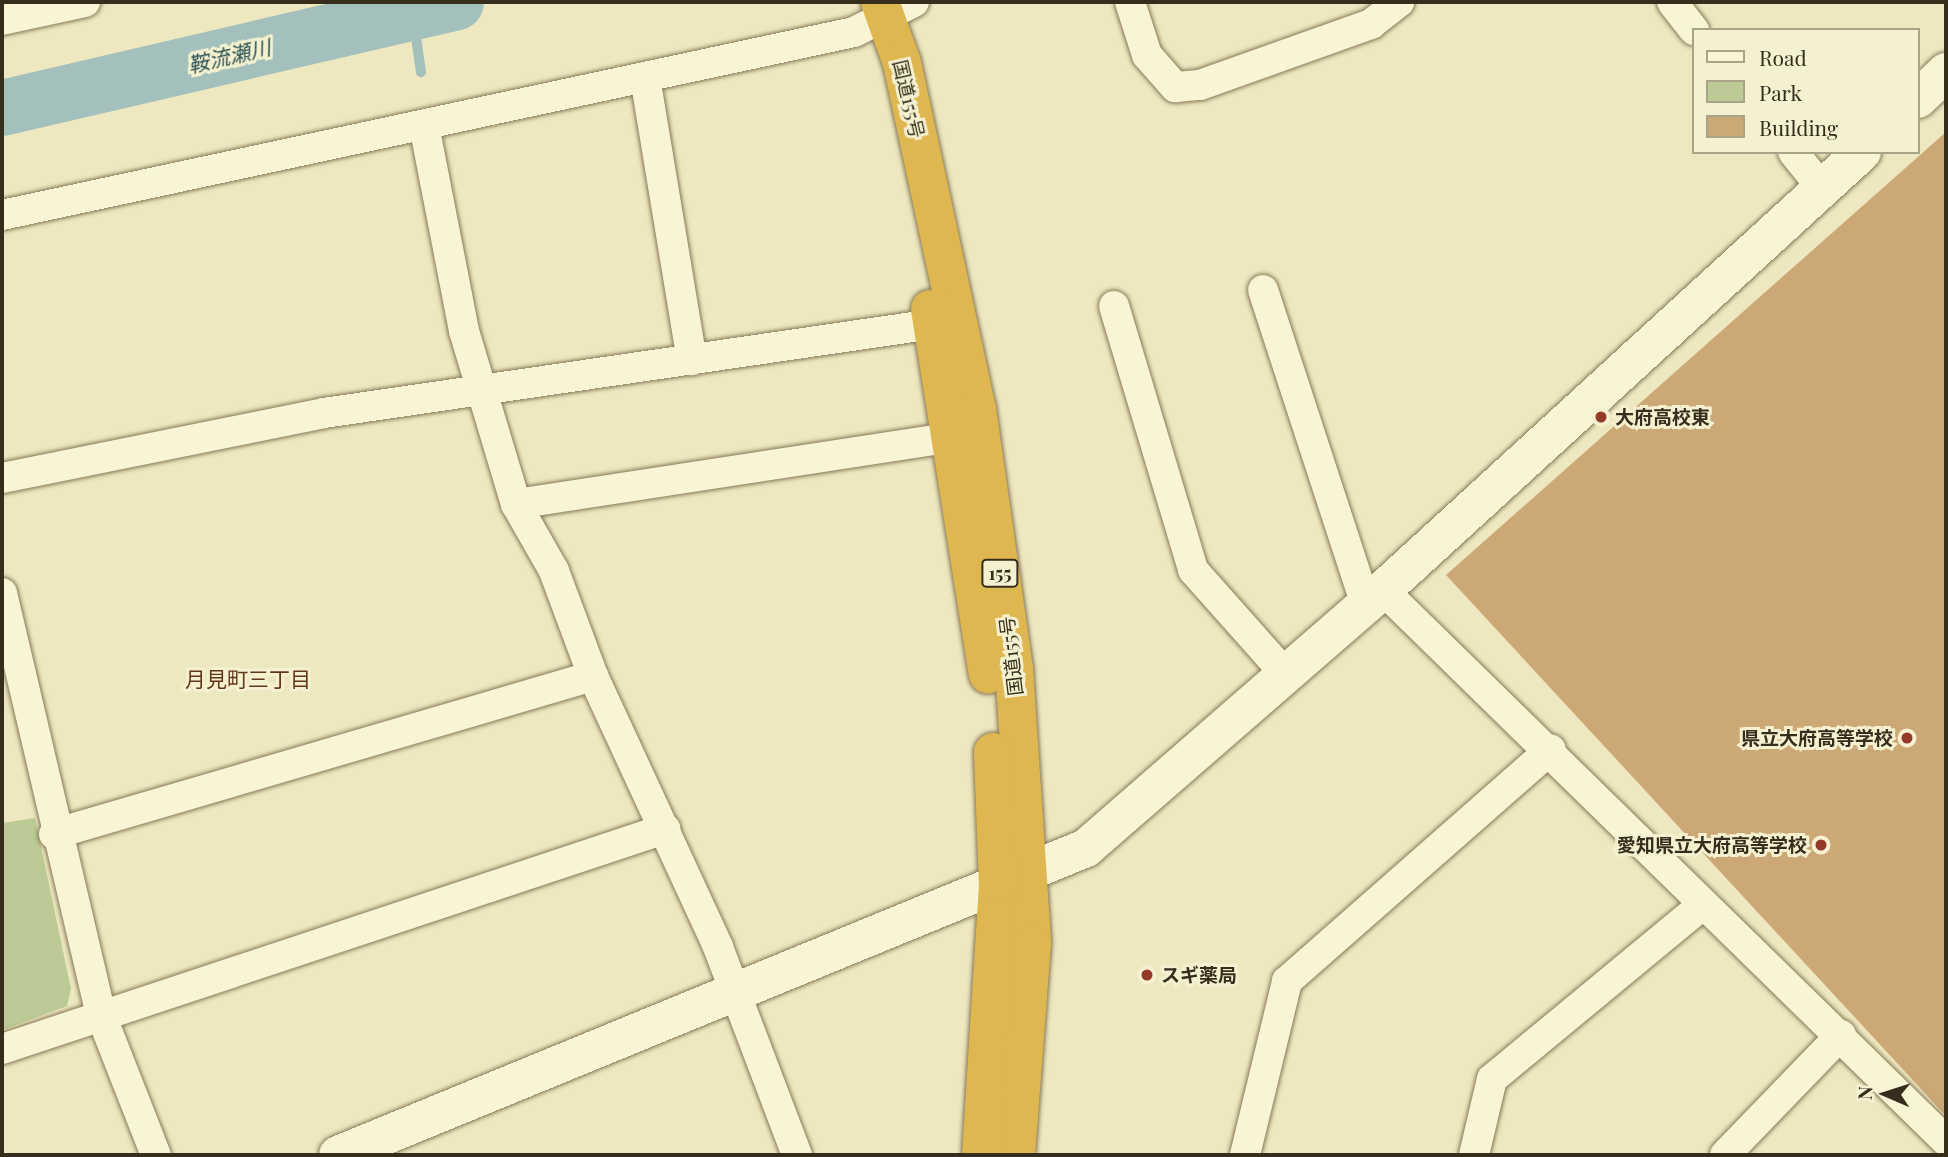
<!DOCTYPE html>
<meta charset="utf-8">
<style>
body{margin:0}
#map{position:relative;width:1948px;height:1157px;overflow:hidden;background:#eee8c0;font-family:"Playfair Display","Noto Sans JP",serif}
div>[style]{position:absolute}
.green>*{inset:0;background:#bccb95}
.shadow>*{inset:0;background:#0003}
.stream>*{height:10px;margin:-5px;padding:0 5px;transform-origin:5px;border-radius:5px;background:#a3c0bc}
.river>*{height:56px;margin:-28px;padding:0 28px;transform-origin:28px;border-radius:28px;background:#a3c0bc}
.building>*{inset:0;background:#cca876}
.roads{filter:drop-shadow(0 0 2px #877958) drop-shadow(0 0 2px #877958)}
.street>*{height:30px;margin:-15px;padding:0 15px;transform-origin:15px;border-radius:15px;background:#f9f4d4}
.secondary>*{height:38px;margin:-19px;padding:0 19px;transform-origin:19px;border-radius:19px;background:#f9f4d4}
.highway>*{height:38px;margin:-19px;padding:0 19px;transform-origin:19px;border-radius:19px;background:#deb751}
.dots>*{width:19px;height:19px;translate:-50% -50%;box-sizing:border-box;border:4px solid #f5f1d0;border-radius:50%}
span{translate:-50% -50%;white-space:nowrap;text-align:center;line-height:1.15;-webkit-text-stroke:6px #f5f1d0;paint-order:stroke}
.shield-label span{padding:2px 5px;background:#f5f1d0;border:2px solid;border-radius:5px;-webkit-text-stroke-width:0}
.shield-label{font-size:18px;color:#362d1d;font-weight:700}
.street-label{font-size:19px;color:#362d1d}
.poi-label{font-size:19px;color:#362d1d;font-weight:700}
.left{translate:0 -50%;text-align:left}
.right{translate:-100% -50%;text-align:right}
.water-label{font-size:21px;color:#2c5256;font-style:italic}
.neighbourhood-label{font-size:21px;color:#63371c}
.frame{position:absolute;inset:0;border:4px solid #362d1d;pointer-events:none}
.legend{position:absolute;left:1692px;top:28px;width:228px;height:126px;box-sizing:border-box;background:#f5f1d0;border:2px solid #a9a388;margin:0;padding:9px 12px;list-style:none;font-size:21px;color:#362d1d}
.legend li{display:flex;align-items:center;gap:14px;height:35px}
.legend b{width:35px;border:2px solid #a9a388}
.north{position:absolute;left:1850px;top:1059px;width:70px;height:70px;-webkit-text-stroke:5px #f5f1d0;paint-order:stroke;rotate:273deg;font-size:19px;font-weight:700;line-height:28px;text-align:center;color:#362d1d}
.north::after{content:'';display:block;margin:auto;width:24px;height:32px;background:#362d1d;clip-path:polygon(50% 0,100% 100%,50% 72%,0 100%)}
</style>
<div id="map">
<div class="green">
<i style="clip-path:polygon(35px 818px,71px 989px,67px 1006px,2px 1030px,2px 823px)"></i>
</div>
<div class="shadow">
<i style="clip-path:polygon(1946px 134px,1946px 1114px,1449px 575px)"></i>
</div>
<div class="stream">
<i style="left:411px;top:2px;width:71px;rotate:81.9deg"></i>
</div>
<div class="river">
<i style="left:2px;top:108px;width:466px;rotate:-13.1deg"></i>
</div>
<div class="building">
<i style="clip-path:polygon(1946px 132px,1946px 1116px,1446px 575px)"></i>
</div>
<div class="roads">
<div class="street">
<i style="left:1130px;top:2px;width:56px;rotate:72.2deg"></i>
<i style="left:1147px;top:55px;width:43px;rotate:48.8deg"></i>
<i style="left:1175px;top:87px;width:25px;rotate:-5deg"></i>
<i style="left:1200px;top:85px;width:182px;rotate:-19.6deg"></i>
<i style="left:1371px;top:24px;width:36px;rotate:-38deg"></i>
<i style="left:1672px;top:2px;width:36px;rotate:52deg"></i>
<i style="left:2px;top:20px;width:85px;rotate:-12.2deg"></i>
<i style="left:645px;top:77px;width:287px;rotate:80.6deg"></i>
<i style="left:424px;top:125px;width:210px;rotate:79deg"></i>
<i style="left:464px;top:331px;width:181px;rotate:73.3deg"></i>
<i style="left:516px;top:504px;width:77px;rotate:60.4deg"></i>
<i style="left:554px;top:571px;width:112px;rotate:69.6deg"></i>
<i style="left:593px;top:676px;width:298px;rotate:65.2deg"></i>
<i style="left:718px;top:947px;width:222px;rotate:69.2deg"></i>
<i style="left:1793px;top:152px;width:48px;rotate:51deg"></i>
<i style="left:2px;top:215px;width:871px;rotate:-12.12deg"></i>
<i style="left:854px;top:32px;width:67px;rotate:-26.6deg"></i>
<i style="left:1263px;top:290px;width:331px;rotate:71.9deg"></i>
<i style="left:1114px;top:306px;width:276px;rotate:73.3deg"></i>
<i style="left:1193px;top:570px;width:142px;rotate:48.4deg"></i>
<i style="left:2px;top:478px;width:328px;rotate:-11.4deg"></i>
<i style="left:324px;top:413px;width:615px;rotate:-8.31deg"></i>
<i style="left:516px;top:504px;width:441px;rotate:-8.7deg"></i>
<i style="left:1383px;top:590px;width:788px;rotate:44.38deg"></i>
<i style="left:2px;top:593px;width:433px;rotate:76.8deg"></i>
<i style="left:101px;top:1015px;width:150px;rotate:68.6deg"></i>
<i style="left:54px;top:834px;width:562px;rotate:-16.34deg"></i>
<i style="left:2px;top:1049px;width:699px;rotate:-18.36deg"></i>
<i style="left:1245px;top:1155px;width:179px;rotate:-76.4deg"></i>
<i style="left:1287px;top:981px;width:351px;rotate:-41.3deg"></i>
<i style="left:1474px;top:1155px;width:78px;rotate:-76.7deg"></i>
<i style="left:1492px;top:1079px;width:271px;rotate:-39.6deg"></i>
<i style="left:1725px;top:1155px;width:167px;rotate:-46deg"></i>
</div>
<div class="secondary">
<i style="left:1918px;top:99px;width:39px;rotate:-44deg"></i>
<i style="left:338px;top:1155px;width:809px;rotate:-22.31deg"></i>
<i style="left:1086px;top:848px;width:393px;rotate:-41deg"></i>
<i style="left:1383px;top:590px;width:649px;rotate:-42.44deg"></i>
</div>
<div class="highway">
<i style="left:880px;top:2px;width:65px;rotate:70.2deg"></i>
<i style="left:902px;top:63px;width:354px;rotate:77.8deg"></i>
<i style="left:977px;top:409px;width:263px;rotate:81.9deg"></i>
<i style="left:1014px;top:669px;width:275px;rotate:86.2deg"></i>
<i style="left:1032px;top:943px;width:213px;rotate:94.3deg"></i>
<i style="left:930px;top:309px;width:370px;rotate:81deg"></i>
<i style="left:981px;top:1155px;width:271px;rotate:-86.4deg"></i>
<i style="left:998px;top:885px;width:133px;rotate:-92.2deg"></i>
</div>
</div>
<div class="dots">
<i style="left:1601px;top:417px;background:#953a29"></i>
<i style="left:1907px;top:738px;background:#953a29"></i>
<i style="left:1821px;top:845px;background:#953a29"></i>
<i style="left:1147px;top:975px;background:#953a29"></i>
</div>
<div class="shield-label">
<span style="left:1000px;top:573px">155</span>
</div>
<div class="street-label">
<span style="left:909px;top:99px;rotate:77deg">国道155号</span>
<span style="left:1011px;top:656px;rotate:-97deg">国道155号</span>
</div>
<div class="poi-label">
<span class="left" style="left:1615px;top:417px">大府高校東</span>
<span class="right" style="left:1893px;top:738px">県立大府高等学校</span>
<span class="right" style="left:1807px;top:845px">愛知県立大府高等学校</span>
<span class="left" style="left:1161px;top:975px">スギ薬局</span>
</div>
<div class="water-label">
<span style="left:229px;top:55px;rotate:-13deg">鞍流瀬川</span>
</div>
<div class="neighbourhood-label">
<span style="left:248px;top:678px">月見町三丁目</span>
</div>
<div class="frame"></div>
<ul class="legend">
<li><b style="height:9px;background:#f9f4d4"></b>Road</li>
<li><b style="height:19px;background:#bccb95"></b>Park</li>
<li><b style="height:19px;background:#cca876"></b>Building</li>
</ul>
<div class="north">N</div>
</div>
